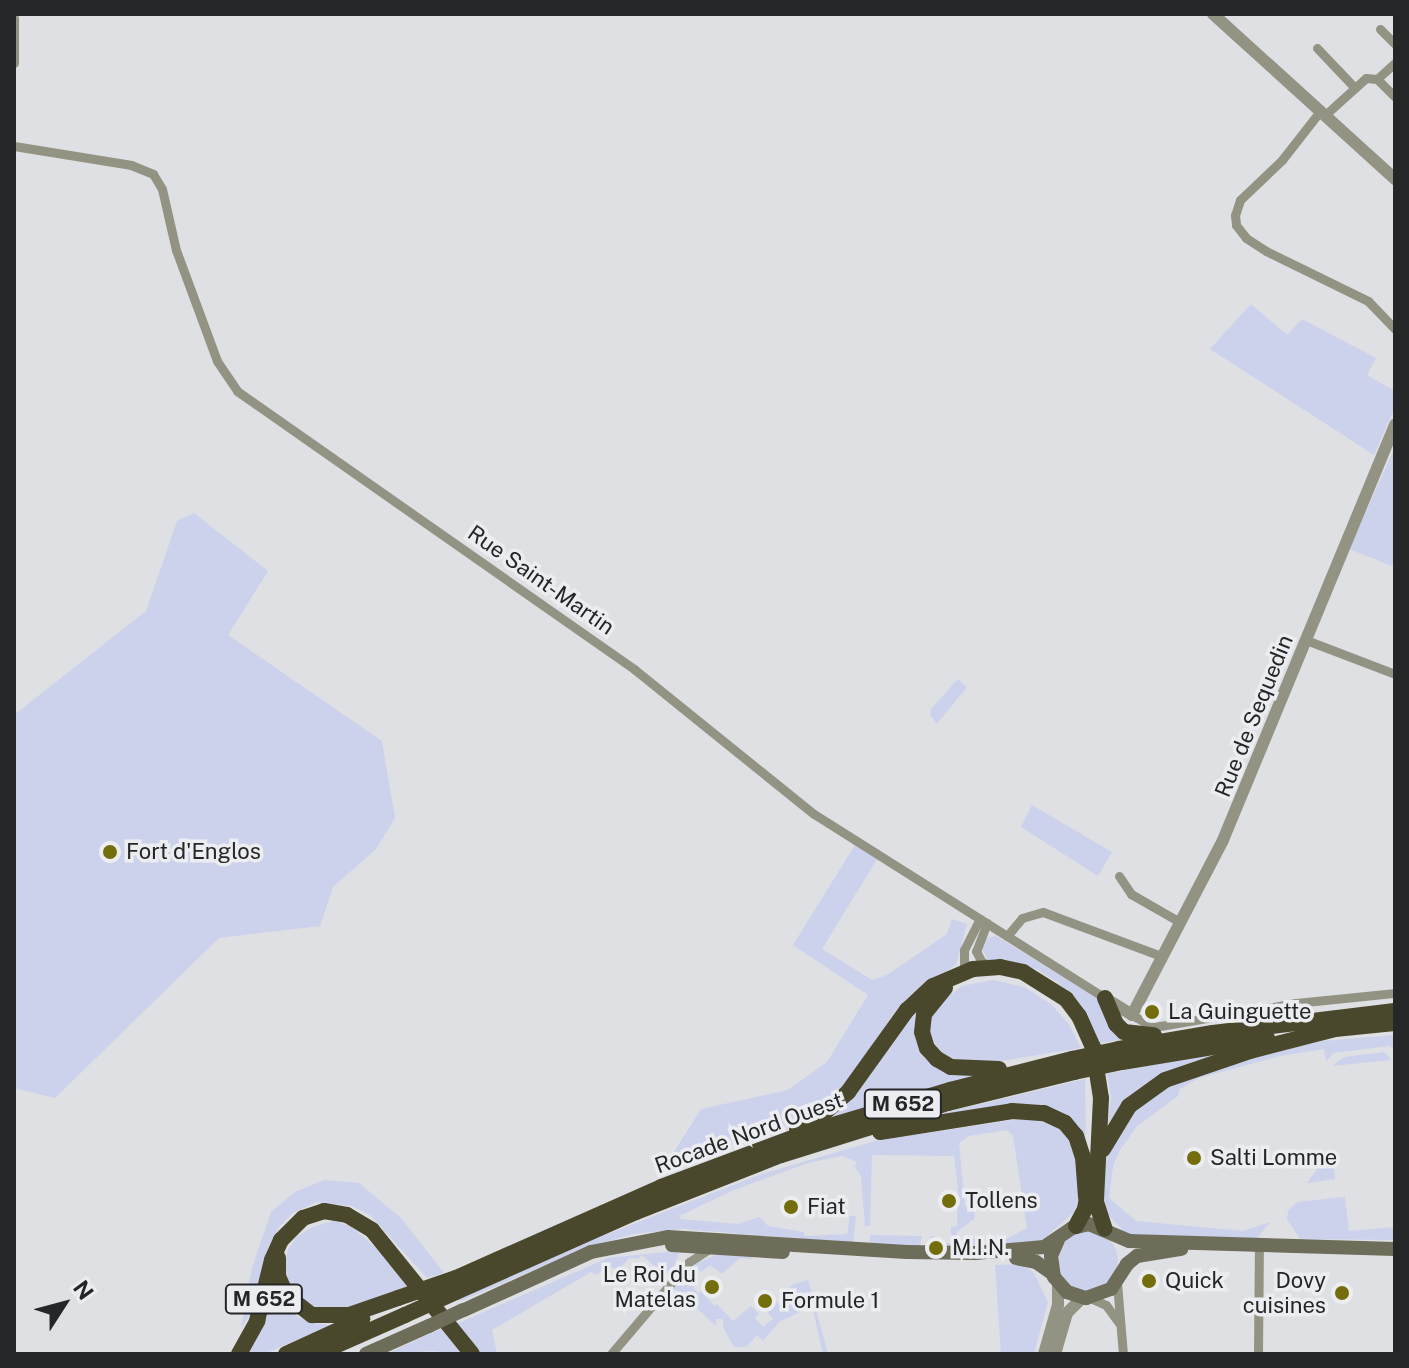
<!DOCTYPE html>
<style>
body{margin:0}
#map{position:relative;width:1409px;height:1368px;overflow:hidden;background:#dfe0e4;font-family:"Public Sans",sans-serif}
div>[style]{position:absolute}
.green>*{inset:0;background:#ccd1ec}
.round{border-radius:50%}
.minor>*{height:9px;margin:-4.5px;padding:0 4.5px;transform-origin:4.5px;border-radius:4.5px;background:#939384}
.tertiary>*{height:12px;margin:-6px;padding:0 6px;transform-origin:6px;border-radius:6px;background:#939384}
.secondary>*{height:14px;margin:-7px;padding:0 7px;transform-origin:7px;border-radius:7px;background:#6e6d59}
.trunk>*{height:16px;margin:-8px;padding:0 8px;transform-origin:8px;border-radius:8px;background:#4a482c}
.secondary-bridge>*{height:14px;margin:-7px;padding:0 7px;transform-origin:7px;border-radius:7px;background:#6e6d59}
.trunk-bridge>*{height:16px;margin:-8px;padding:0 8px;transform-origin:8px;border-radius:8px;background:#4a482c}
.dots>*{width:22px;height:22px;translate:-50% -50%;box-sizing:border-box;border:4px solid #ecedf1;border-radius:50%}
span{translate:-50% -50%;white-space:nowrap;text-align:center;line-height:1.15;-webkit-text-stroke:7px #ecedf1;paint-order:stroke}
.shield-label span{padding:2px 6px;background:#ecedf1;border:2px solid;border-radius:6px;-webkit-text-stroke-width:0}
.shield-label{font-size:20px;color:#252627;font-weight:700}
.street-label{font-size:22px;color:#252627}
.poi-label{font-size:22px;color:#252627}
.left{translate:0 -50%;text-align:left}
.right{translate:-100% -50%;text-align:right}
.frame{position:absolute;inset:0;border:16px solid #252627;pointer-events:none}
.north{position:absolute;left:24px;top:1264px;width:80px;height:80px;-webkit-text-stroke:6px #ecedf1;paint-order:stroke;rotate:54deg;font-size:22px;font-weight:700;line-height:32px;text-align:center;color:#252627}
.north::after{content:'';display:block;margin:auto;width:28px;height:36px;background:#252627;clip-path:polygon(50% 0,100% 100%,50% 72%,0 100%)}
</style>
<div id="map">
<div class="green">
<i style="clip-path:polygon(1251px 304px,1287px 335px,1302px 319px,1376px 358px,1367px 375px,1395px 391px,1395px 407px,1374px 455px,1210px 349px)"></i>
<i style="clip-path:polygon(1395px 447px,1395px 557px,1392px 566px,1349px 549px)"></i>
<i style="clip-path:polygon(194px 513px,268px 571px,228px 635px,382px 741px,395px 818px,376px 849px,333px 887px,320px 926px,219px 938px,55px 1098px,14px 1088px,14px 715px,146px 611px,177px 521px)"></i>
<i style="clip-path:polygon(958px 679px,967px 687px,937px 724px,930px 715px,931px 709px)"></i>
<i style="clip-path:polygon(1032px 805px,1112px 852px,1098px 876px,1021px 827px)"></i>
<i style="clip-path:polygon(855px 845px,877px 859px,822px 949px,872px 980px,887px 975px,947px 934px,952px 919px,967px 924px,956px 965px,914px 992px,896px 1010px,848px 1081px,824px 1104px,797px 1121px,662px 1171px,701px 1109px,788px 1090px,827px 1062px,868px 995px,793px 945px)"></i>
<i style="clip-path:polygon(996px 936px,1102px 1001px,1134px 1038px,1099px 1043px,1078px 1003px,1057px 982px,1036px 969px,988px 960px,982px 949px,985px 939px)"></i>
<i style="clip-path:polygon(993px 980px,1024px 987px,1052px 1005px,1070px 1026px,1081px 1048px,976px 1065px,945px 1056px,930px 1038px,930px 1019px,939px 1004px,962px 986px)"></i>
<i style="clip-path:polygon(936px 988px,923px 1048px,975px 1075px,821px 1123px,873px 1071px,910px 1013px)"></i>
<i style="clip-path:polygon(1395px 1035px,1395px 1049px,1389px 1046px,1333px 1053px,1326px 1062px,1324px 1049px,1280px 1056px,1199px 1078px,1180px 1089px,1178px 1096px,1137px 1126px,1120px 1150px,1113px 1166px,1109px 1198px,1136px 1221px,1243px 1231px,1270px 1222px,1257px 1238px,1127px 1235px,1102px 1208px,1104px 1166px,1110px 1148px,1134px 1109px,1151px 1094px,1230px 1062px,1323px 1041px)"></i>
<i style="clip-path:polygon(1223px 1051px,1132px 1096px,1108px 1123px,1111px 1097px,1107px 1074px)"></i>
<i style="clip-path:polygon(1384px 1052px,1391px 1060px,1332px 1066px,1344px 1057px)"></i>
<i style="clip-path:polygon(1085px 1079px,1086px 1149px,1057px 1113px,918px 1119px)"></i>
<i style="clip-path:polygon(1027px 1118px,1056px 1125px,1072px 1142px,1078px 1159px,1079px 1199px,1074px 1212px,1046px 1237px,1031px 1245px,962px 1246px,965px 1238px,982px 1239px,982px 1245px,994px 1244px,994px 1237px,998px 1243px,1027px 1228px,1013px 1136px,1007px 1130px,969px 1136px,959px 1143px,965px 1206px,974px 1206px,975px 1218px,957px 1232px,954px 1246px,930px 1245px,929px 1242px,930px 1236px,935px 1236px,935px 1243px,951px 1243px,951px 1227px,957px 1226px,958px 1191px,954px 1156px,872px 1155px,870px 1226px,865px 1226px,861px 1176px,855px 1167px,857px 1162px,842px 1156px,808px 1163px,734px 1190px,679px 1216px,681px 1219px,737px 1224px,760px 1217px,768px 1226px,804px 1232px,804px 1236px,847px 1234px,850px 1216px,856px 1216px,853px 1243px,683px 1229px,632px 1234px,580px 1250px,461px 1301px,460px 1298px,577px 1246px,759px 1175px,875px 1141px)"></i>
<i style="clip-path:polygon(1332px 1149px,1335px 1179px,1307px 1183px)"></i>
<i style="clip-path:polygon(324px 1180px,359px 1183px,401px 1218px,444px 1273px,427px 1278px,371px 1216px,352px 1206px,317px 1202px,293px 1213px,279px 1227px,270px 1244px,258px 1303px,241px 1328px,252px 1268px,271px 1212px,295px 1192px)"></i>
<i style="clip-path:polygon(1345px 1197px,1349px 1231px,1395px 1227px,1395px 1240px,1300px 1239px,1287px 1219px,1288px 1211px,1297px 1202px)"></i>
<i style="clip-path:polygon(333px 1221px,351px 1226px,376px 1248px,408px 1287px,339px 1310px,313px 1308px,291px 1290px,284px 1264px,288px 1250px,296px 1237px,313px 1227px)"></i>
<i class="round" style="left:1058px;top:1231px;width:60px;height:60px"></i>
<i style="clip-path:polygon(870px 1235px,922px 1236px,920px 1246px,870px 1245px)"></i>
<i style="clip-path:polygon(675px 1251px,679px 1253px,676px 1263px,663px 1281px,660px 1271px,642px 1255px,638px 1259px,629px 1258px,618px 1271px,609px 1266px,597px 1275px,591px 1272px,492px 1330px,497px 1354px,479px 1354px,456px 1324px,608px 1258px)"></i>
<i style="clip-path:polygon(719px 1254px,752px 1255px,752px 1259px,740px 1258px,722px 1274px,710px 1265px,701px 1272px,694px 1264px)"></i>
<i style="clip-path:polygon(1022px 1264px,1034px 1273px,1048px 1302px,1034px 1354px,1001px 1354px,995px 1265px)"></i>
<i style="clip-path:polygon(692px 1266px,699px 1274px,687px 1279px,698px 1293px,702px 1291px,714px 1306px,717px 1304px,733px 1321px,751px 1306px,759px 1314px,755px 1318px,763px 1327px,773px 1319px,765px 1309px,775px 1300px,784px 1310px,792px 1302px,784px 1292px,794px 1284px,808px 1280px,828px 1354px,823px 1354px,812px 1306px,779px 1322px,763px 1341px,757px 1335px,746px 1347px,734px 1347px,723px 1327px,723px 1319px,716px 1319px,716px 1326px,676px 1289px,670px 1292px)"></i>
<i style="clip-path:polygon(272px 1273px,280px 1299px,294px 1315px,312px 1323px,331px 1325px,264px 1354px,245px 1354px)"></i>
<i style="clip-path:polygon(443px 1328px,462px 1354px,432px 1351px,386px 1354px)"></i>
</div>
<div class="minor">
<i style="left:14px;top:18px;width:45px;rotate:90deg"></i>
<i style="left:1380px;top:29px;width:21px;rotate:45deg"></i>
<i style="left:1317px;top:48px;width:54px;rotate:46.5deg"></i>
<i style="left:1377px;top:79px;width:24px;rotate:-42deg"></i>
<i style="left:1321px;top:110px;width:63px;rotate:128deg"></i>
<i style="left:1282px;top:160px;width:58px;rotate:136.4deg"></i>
<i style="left:1240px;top:200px;width:16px;rotate:108deg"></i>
<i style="left:1235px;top:215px;width:10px;rotate:84deg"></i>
<i style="left:1236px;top:225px;width:16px;rotate:52deg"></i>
<i style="left:1246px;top:238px;width:24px;rotate:33deg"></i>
<i style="left:1266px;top:251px;width:114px;rotate:26.1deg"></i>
<i style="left:1368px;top:301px;width:39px;rotate:46deg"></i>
<i style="left:1325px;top:115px;width:55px;rotate:-42.1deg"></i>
<i style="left:1366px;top:78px;width:11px;rotate:5deg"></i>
<i style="left:1377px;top:79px;width:25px;rotate:45deg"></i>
<i style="left:14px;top:146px;width:119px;rotate:9.2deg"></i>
<i style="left:131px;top:165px;width:24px;rotate:22deg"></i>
<i style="left:153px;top:174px;width:17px;rotate:59deg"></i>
<i style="left:162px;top:189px;width:63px;rotate:77.1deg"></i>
<i style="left:176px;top:250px;width:118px;rotate:69.7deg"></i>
<i style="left:217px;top:361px;width:36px;rotate:56deg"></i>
<i style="left:237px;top:391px;width:485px;rotate:35deg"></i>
<i style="left:634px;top:669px;width:231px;rotate:38.9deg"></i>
<i style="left:814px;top:814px;width:344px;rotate:32.3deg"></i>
<i style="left:1306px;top:640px;width:95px;rotate:20.9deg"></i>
<i style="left:1119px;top:876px;width:22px;rotate:56deg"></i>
<i style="left:1131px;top:894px;width:54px;rotate:29.9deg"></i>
<i style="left:987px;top:923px;width:30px;rotate:111deg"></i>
<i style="left:976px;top:951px;width:11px;rotate:63deg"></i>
<i style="left:981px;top:961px;width:9px;rotate:32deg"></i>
<i style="left:1007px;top:936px;width:23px;rotate:-50deg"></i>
<i style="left:1022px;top:918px;width:22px;rotate:-16deg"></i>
<i style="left:1043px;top:912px;width:126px;rotate:20.4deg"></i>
<i style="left:964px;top:970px;width:20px;rotate:-90deg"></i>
<i style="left:964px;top:950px;width:35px;rotate:-63deg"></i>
<i style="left:1132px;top:1015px;width:25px;rotate:29deg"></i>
<i style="left:1154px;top:1027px;width:144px;rotate:-9.6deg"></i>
<i style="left:1296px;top:1003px;width:100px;rotate:-5.8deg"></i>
<i style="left:1117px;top:1283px;width:71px;rotate:85.2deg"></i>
<i style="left:1090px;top:1298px;width:17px;rotate:24deg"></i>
<i style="left:1106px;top:1305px;width:22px;rotate:54deg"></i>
<i style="left:611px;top:1354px;width:121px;rotate:-49.7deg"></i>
<i style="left:689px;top:1262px;width:24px;rotate:-33deg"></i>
<i style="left:1258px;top:1354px;width:107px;rotate:-89.5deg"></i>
</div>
<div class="tertiary">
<i style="left:1213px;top:14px;width:246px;rotate:42.2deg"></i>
<i style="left:1105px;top:998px;width:32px;rotate:32deg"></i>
<i style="left:1132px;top:1015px;width:197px;rotate:-62.5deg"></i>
<i style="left:1223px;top:840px;width:450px;rotate:-67.5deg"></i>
<i style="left:1044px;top:1354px;width:51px;rotate:-74.1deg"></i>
<i style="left:1058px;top:1305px;width:22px;rotate:-90deg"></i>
<i style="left:1055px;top:1354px;width:43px;rotate:-73.7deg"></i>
<i style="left:1067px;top:1313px;width:21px;rotate:-45deg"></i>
</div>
<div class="secondary">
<i style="left:1058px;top:1240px;width:17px;rotate:114deg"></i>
<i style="left:1051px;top:1256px;width:21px;rotate:82deg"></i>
<i style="left:1054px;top:1277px;width:20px;rotate:49deg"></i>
<i style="left:1067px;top:1292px;width:20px;rotate:18deg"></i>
<i style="left:1086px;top:1298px;width:27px;rotate:-20deg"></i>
<i style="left:1111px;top:1289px;width:30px;rotate:-57deg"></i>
<i style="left:1127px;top:1264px;width:13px;rotate:-39deg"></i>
<i style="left:1137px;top:1256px;width:45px;rotate:-9deg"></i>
<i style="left:672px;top:1245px;width:111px;rotate:3.6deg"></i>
<i style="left:1016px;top:1258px;width:20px;rotate:11deg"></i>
<i style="left:1036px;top:1262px;width:21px;rotate:35deg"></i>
<i style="left:464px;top:1310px;width:140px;rotate:-24.5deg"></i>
<i style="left:591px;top:1252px;width:78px;rotate:-11deg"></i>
<i style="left:668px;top:1237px;width:239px;rotate:3.6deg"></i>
<i style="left:907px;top:1252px;width:68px;rotate:0.8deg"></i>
<i style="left:975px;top:1253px;width:69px;rotate:-5deg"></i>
<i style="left:1044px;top:1247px;width:34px;rotate:-34deg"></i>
<i style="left:1072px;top:1228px;width:17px;rotate:-13deg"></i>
<i style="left:1089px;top:1224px;width:43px;rotate:23deg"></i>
<i style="left:1129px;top:1241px;width:266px;rotate:1.7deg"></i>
<i style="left:366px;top:1354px;width:69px;rotate:-24deg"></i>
</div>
<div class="trunk">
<i style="left:945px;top:988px;width:33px;rotate:129deg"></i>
<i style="left:924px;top:1014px;width:18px;rotate:96deg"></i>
<i style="left:922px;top:1032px;width:17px;rotate:73deg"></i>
<i style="left:927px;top:1048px;width:15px;rotate:48deg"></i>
<i style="left:937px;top:1059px;width:16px;rotate:30deg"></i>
<i style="left:951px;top:1067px;width:48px;rotate:2.4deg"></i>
<i style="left:1105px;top:998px;width:28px;rotate:67deg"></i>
<i style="left:1116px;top:1024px;width:11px;rotate:45deg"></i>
<i style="left:1124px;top:1032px;width:30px;rotate:6deg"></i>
<i style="left:1325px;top:1030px;width:70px;rotate:-5.7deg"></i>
<i style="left:1119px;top:1049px;width:95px;rotate:-9.7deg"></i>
<i style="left:1213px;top:1033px;width:183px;rotate:-6.9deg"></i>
<i style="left:1122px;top:1062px;width:147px;rotate:-9.4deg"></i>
<i style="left:797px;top:1129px;width:31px;rotate:-31deg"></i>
<i style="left:824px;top:1113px;width:32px;rotate:-41deg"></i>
<i style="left:848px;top:1092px;width:101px;rotate:-54.3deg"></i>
<i style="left:907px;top:1010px;width:35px;rotate:-43deg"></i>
<i style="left:933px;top:986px;width:43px;rotate:-23deg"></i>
<i style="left:973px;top:969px;width:27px;rotate:-4deg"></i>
<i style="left:1000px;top:967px;width:24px;rotate:12deg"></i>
<i style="left:1023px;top:972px;width:51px;rotate:32.1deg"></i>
<i style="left:1066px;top:999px;width:21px;rotate:53deg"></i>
<i style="left:1079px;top:1016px;width:34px;rotate:66deg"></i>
<i style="left:1093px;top:1047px;width:52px;rotate:81.1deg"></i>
<i style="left:1101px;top:1098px;width:104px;rotate:92.8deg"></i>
<i style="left:1096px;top:1202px;width:28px;rotate:72deg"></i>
<i style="left:880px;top:1132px;width:134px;rotate:-9deg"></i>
<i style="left:1012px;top:1111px;width:32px;rotate:4deg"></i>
<i style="left:1044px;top:1113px;width:23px;rotate:25deg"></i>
<i style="left:1065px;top:1123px;width:17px;rotate:50deg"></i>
<i style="left:1076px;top:1136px;width:22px;rotate:72deg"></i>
<i style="left:1083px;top:1157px;width:40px;rotate:85.7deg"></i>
<i style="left:1103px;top:1149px;width:50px;rotate:-58.8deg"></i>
<i style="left:1129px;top:1106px;width:44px;rotate:-35.8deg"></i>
<i style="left:1165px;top:1080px;width:90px;rotate:-18.8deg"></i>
<i style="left:1250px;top:1051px;width:88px;rotate:-14.5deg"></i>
<i style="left:1076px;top:1226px;width:19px;rotate:-62deg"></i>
<i style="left:1085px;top:1209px;width:22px;rotate:-80deg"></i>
<i style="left:278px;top:1258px;width:18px;rotate:90deg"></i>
<i style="left:278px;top:1276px;width:21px;rotate:67deg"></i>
<i style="left:286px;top:1295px;width:33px;rotate:38deg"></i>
<i style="left:312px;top:1315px;width:37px"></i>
<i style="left:349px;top:1315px;width:52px;rotate:-19.1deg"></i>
<i style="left:456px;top:1278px;width:224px;rotate:-23.9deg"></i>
<i style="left:661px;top:1187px;width:148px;rotate:-20.5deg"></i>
<i style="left:800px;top:1135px;width:157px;rotate:-16.7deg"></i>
<i style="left:950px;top:1090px;width:126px;rotate:-14.3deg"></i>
<i style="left:456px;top:1292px;width:197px;rotate:-24deg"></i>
<i style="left:636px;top:1212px;width:156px;rotate:-21.5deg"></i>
<i style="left:781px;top:1155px;width:175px;rotate:-17.3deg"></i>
<i style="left:948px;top:1103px;width:130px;rotate:-13.8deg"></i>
<i style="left:239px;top:1354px;width:38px;rotate:-61deg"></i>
<i style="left:257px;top:1321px;width:63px;rotate:-76.2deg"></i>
<i style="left:272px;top:1260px;width:22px;rotate:-66deg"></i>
<i style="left:281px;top:1240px;width:31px;rotate:-45deg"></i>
<i style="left:303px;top:1218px;width:22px;rotate:-18deg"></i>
<i style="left:324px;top:1211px;width:23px;rotate:10deg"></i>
<i style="left:347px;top:1215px;width:29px;rotate:31deg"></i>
<i style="left:372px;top:1230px;width:159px;rotate:51.1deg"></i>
<i style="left:286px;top:1354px;width:84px;rotate:-24.7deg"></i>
<i style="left:317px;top:1354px;width:96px;rotate:-23.9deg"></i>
</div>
<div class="secondary-bridge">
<i style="left:429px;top:1326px;width:38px;rotate:-25deg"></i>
</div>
<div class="trunk-bridge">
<i style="left:1072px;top:1059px;width:48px;rotate:-12deg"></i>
<i style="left:1074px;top:1072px;width:49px;rotate:-11.8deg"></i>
<i style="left:398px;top:1298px;width:61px;rotate:-19deg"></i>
<i style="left:405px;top:1315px;width:56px;rotate:-24.3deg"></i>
</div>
<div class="dots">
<i style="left:110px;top:852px;background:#736d0b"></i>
<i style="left:1152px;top:1012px;background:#736d0b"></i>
<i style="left:1194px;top:1158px;background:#736d0b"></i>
<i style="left:949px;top:1201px;background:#736d0b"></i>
<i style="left:791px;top:1207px;background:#736d0b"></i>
<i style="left:936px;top:1248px;background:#736d0b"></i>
<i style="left:1149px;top:1281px;background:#736d0b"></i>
<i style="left:712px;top:1287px;background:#736d0b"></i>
<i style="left:1342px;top:1293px;background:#736d0b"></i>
<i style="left:765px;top:1301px;background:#736d0b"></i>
</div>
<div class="shield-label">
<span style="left:903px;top:1104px">M 652</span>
<span style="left:264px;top:1299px">M 652</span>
</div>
<div class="street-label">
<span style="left:541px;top:580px;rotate:35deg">Rue Saint-Martin</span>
<span style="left:1254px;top:716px;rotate:-68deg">Rue de Sequedin</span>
<span style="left:749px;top:1133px;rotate:-20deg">Rocade Nord Ouest</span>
</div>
<div class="poi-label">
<span class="left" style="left:126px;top:852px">Fort d'Englos</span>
<span class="left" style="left:1168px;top:1012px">La Guinguette</span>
<span class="left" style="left:1210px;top:1158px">Salti Lomme</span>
<span class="left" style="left:965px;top:1201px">Tollens</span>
<span class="left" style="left:807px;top:1207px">Fiat</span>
<span class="left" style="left:952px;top:1248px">M.I.N.</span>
<span class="right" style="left:696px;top:1287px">Le Roi du<br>Matelas</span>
<span class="right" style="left:1326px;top:1293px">Dovy<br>cuisines</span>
<span class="left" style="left:1165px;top:1281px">Quick</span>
<span class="left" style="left:781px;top:1301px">Formule 1</span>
</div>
<div class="frame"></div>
<div class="north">N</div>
</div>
